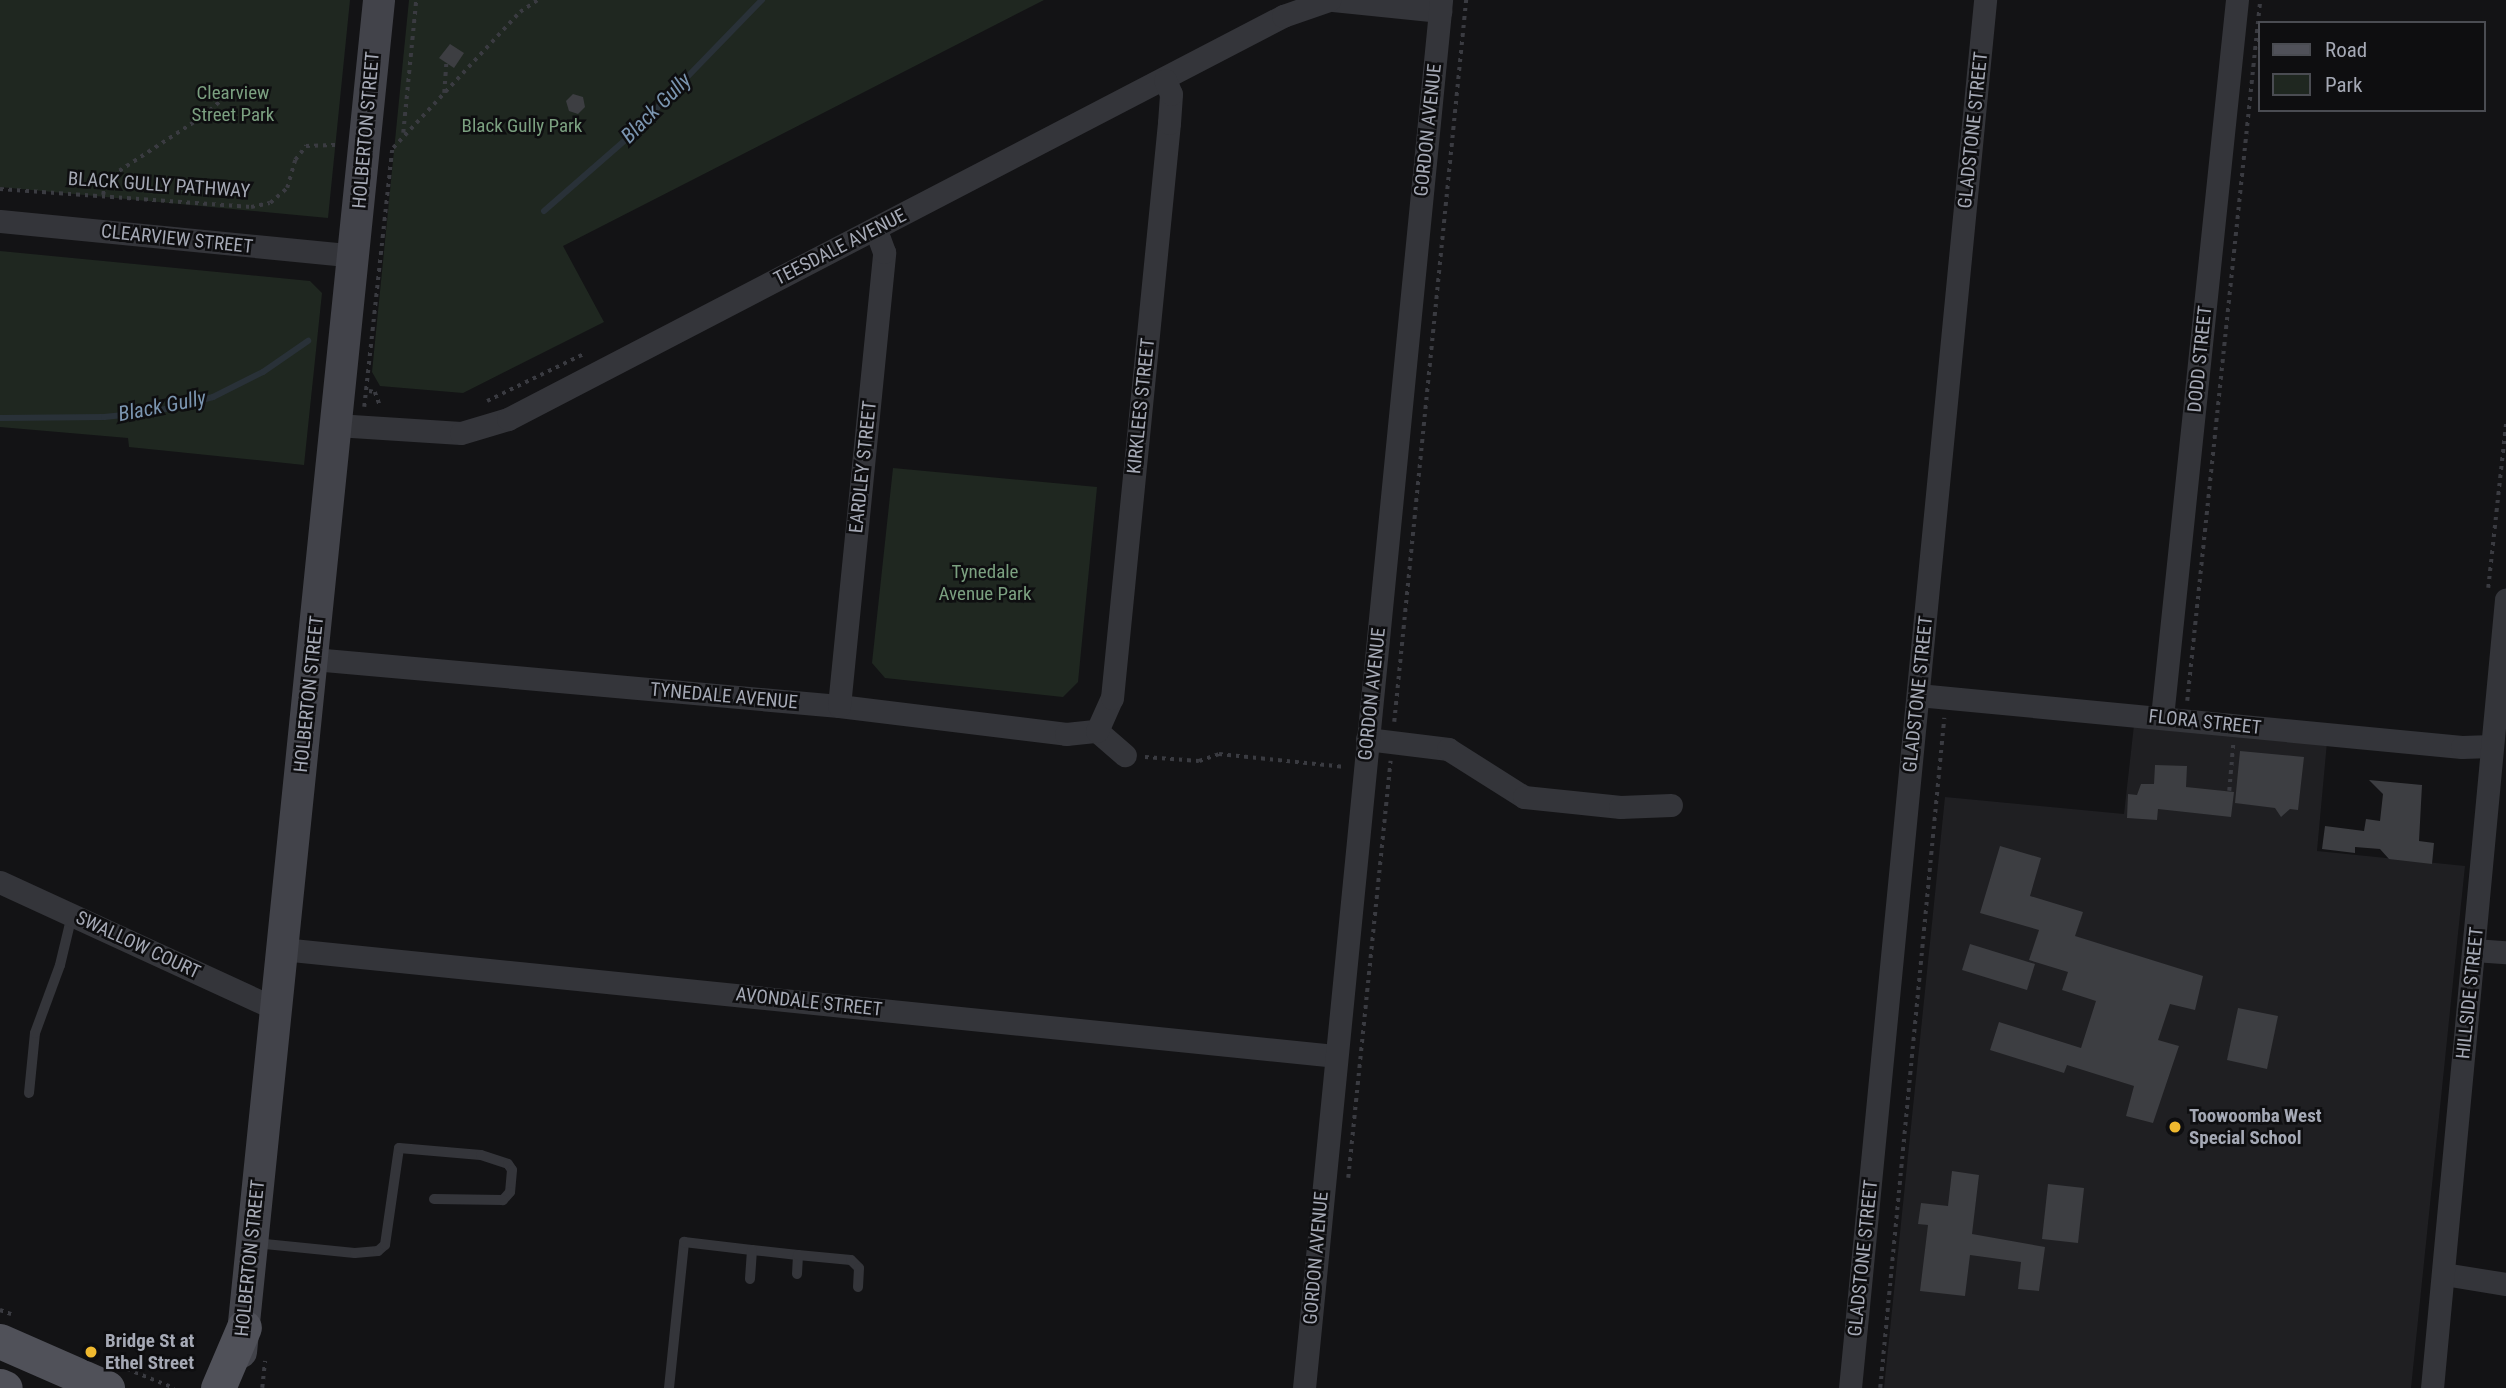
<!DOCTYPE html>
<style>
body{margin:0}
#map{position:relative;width:2506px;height:1388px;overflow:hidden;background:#131315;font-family:"Roboto Condensed",sans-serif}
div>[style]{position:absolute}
.built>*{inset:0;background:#1f1f22}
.green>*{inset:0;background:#1f2720}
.stream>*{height:6px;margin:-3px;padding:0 3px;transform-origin:3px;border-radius:3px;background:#293138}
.building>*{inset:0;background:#3d3e42}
.path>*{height:3.5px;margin-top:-1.75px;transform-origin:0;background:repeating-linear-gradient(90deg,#3a3b41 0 3.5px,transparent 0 8.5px)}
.lane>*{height:10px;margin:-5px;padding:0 5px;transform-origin:5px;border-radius:5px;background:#34353a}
.street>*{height:23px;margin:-11.5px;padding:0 11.5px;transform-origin:11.5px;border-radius:11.5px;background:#34353a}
.secondary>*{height:32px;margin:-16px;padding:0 16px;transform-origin:16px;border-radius:16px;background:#42434a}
.primary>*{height:35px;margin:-17.5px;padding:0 17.5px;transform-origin:17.5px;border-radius:17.5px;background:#505159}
.dots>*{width:19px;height:19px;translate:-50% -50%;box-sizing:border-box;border:4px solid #0e0e10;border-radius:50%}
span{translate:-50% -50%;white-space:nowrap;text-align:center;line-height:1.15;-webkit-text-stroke:5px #0e0e10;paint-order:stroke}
.park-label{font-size:19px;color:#7ba080}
.street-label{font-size:19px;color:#a5a9b5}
.poi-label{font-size:19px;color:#a5a9b5;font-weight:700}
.left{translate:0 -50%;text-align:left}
.water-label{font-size:21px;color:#7b95b0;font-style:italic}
.legend{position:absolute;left:2258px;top:21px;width:228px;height:91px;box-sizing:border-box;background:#0e0e10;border:2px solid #4a4c52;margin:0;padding:9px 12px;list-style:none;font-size:21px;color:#a5a9b5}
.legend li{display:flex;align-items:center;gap:14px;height:35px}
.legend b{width:35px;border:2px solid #4a4c52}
</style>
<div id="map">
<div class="built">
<i style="clip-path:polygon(2134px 725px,2327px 742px,2317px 851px,2465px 866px,2411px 1388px,1884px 1388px,1945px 797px,2124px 814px)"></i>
</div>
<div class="green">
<i style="clip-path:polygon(0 0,350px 0,328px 218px,0 187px)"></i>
<i style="clip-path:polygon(409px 0,1044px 0,563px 246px,604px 322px,463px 393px,380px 386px,372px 372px)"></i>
<i style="clip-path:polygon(0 251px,310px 281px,322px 293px,304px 465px,129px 447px,128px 438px,0 427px)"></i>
<i style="clip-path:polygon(893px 468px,1097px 487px,1078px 682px,1063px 697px,885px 678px,872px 663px)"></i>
</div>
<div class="stream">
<i style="left:544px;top:211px;width:114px;rotate:-41.1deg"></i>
<i style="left:630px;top:136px;width:190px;rotate:-45.9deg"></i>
<i style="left:0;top:418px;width:104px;rotate:-0.6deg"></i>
<i style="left:104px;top:417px;width:49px;rotate:-5.8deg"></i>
<i style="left:153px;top:412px;width:62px;rotate:-14deg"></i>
<i style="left:213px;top:397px;width:56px;rotate:-26.6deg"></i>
<i style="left:263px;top:372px;width:55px;rotate:-34.6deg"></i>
</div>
<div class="building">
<i style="clip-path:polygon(450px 44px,464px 53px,454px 68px,439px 58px)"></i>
<i style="clip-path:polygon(573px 94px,583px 97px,585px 107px,578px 114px,569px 111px,566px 101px)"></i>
<i style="clip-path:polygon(2240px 751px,2304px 757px,2298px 810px,2290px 809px,2281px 817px,2275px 808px,2235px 803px)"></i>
<i style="clip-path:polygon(2155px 765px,2187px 766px,2186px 787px,2234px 792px,2231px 817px,2158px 809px,2157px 820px,2127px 818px,2128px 794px,2137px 795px,2141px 784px,2154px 784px)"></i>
<i style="clip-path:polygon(2369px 780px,2422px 785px,2419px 841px,2434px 843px,2432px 864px,2389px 859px,2380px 849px,2355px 847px,2355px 853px,2322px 849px,2325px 826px,2364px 831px,2366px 819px,2380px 821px,2383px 794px)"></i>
<i style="clip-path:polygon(2000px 846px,2041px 858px,2030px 896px,2083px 912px,2075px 936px,2203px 976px,2195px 1010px,2170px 1004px,2158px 1040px,2179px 1046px,2153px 1123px,2126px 1116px,2134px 1086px,2067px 1065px,2064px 1073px,1990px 1050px,1999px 1022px,2081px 1048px,2096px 1001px,2062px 990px,2068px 972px,2029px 960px,2039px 930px,1980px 913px)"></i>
<i style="clip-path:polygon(1970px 944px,2035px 964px,2027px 990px,1962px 970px)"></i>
<i style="clip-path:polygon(2238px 1008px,2278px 1016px,2267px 1069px,2227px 1060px)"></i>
<i style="clip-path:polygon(1952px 1171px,1979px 1175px,1972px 1234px,2045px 1247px,2039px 1291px,2018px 1289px,2021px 1262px,1970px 1255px,1965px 1296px,1920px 1291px,1928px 1225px,1918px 1224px,1921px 1203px,1948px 1206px)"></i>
<i style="clip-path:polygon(2048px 1184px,2084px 1188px,2078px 1243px,2042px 1239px)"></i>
</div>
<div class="path">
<i style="left:444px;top:93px;width:30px;rotate:-86deg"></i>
<i style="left:403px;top:133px;width:134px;rotate:-84.4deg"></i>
<i style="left:393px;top:148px;width:186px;rotate:-47deg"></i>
<i style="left:520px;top:12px;width:22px;rotate:-34deg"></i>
<i style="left:0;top:189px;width:252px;rotate:4.1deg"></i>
<i style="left:251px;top:207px;width:19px;rotate:-12deg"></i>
<i style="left:270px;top:203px;width:23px;rotate:-41deg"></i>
<i style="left:287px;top:188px;width:29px;rotate:-74deg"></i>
<i style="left:295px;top:160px;width:18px;rotate:-52deg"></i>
<i style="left:306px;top:146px;width:34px;rotate:-2deg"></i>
<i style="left:103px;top:195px;width:15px;rotate:-82deg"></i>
<i style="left:105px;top:180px;width:117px;rotate:-33.1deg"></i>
<i style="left:203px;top:116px;width:33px;rotate:-41deg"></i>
<i style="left:369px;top:391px;width:6px;rotate:9deg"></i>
<i style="left:375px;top:392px;width:15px;rotate:70deg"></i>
<i style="left:487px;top:401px;width:108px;rotate:-25.9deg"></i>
<i style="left:364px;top:407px;width:261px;rotate:-83.8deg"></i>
<i style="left:2488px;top:588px;width:166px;rotate:-83.8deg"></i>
<i style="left:2187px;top:701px;width:705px;rotate:-84.05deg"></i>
<i style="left:1394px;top:722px;width:726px;rotate:-84.31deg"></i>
<i style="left:1145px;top:757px;width:54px;rotate:4.2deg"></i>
<i style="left:1199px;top:761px;width:21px;rotate:-19deg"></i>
<i style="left:1219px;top:754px;width:127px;rotate:5.9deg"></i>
<i style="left:2229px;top:791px;width:47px;rotate:-85.1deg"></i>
<i style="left:1348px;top:1178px;width:419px;rotate:-84.2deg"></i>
<i style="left:0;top:1310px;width:12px;rotate:20deg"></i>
<i style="left:127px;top:1369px;width:51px;rotate:22deg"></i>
<i style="left:262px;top:1388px;width:27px;rotate:-84deg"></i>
<i style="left:1880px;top:1388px;width:673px;rotate:-84.54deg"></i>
</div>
<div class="lane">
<i style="left:29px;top:1093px;width:60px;rotate:-84.3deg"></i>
<i style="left:35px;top:1033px;width:72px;rotate:-69.8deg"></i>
<i style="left:60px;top:965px;width:51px;rotate:-76.5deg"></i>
<i style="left:255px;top:1243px;width:100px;rotate:5.7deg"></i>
<i style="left:355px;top:1253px;width:23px;rotate:-5deg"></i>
<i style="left:378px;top:1251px;width:9px;rotate:-41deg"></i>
<i style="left:385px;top:1245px;width:98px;rotate:-81.8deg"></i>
<i style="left:399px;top:1148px;width:82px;rotate:4.9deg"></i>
<i style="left:481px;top:1155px;width:28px;rotate:18deg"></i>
<i style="left:508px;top:1164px;width:7px;rotate:56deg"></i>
<i style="left:512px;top:1170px;width:22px;rotate:95deg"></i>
<i style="left:510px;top:1192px;width:11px;rotate:131deg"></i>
<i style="left:503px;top:1200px;width:69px;rotate:-179.2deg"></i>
<i style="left:752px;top:1250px;width:46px;rotate:6.2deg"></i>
<i style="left:798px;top:1255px;width:19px;rotate:93deg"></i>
<i style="left:798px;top:1255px;width:53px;rotate:5.4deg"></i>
<i style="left:851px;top:1260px;width:11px;rotate:45deg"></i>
<i style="left:859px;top:1268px;width:19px;rotate:93deg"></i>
<i style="left:669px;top:1388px;width:147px;rotate:-84.1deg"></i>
<i style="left:684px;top:1242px;width:68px;rotate:6.7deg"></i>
<i style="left:752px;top:1250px;width:29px;rotate:94deg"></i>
</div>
<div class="street">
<i style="left:1333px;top:0;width:108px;rotate:5.9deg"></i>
<i style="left:0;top:221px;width:356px;rotate:5.6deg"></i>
<i style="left:336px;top:425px;width:125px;rotate:3.7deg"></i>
<i style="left:461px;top:433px;width:49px;rotate:-16.6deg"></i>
<i style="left:508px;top:419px;width:874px;rotate:-27.47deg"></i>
<i style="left:1283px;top:16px;width:49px;rotate:-19.2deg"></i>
<i style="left:313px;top:659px;width:528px;rotate:5.11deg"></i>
<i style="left:839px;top:706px;width:229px;rotate:7deg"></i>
<i style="left:1066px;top:734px;width:31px;rotate:-6deg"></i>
<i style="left:1097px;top:731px;width:37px;rotate:41deg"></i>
<i style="left:1918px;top:695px;width:546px;rotate:5.46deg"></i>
<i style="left:2462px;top:747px;width:30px;rotate:-2deg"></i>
<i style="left:839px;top:706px;width:456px;rotate:-84.3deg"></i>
<i style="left:884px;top:252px;width:23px;rotate:-110deg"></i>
<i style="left:2162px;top:717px;width:721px;rotate:-84.03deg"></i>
<i style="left:1097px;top:731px;width:36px;rotate:-66deg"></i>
<i style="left:1112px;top:698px;width:578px;rotate:-84.34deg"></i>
<i style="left:1169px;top:123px;width:29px;rotate:-86deg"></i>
<i style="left:1171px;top:94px;width:15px;rotate:-113deg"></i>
<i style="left:1367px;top:739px;width:82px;rotate:7deg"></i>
<i style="left:1448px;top:749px;width:90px;rotate:32.3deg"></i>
<i style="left:1524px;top:797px;width:97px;rotate:5.9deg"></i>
<i style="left:1620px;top:807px;width:51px;rotate:-2.2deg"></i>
<i style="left:0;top:882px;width:304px;rotate:24.7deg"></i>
<i style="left:282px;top:949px;width:1058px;rotate:5.8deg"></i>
<i style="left:2474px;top:950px;width:32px;rotate:4deg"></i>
<i style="left:2444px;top:1274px;width:63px;rotate:9.2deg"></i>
<i style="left:1304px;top:1388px;width:1395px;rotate:-84.36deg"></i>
<i style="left:1850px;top:1388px;width:1395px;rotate:-84.44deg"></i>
<i style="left:2432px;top:1388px;width:792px;rotate:-84.64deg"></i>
</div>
<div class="secondary">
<i style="left:241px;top:1352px;width:1359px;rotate:-84.17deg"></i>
</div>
<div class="primary">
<i style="left:0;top:1341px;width:117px;rotate:23.7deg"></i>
<i style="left:0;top:1386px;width:5px;rotate:22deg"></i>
<i style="left:218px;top:1388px;width:66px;rotate:-66.9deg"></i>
</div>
<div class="dots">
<i style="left:2175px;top:1127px;background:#f0b92f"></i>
<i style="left:91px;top:1352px;background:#f0b92f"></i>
</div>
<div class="park-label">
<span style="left:233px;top:104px">Clearview<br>Street Park</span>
<span style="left:522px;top:126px">Black Gully Park</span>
<span style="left:985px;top:583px">Tynedale<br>Avenue Park</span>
</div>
<div class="street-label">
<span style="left:366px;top:130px;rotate:-85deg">HOLBERTON STREET</span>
<span style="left:1428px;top:130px;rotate:-84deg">GORDON AVENUE</span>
<span style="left:1973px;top:130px;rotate:-84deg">GLADSTONE STREET</span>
<span style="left:159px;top:185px;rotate:4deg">BLACK GULLY PATHWAY</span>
<span style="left:177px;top:239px;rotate:6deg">CLEARVIEW STREET</span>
<span style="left:840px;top:247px;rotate:-27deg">TEESDALE AVENUE</span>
<span style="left:2200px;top:359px;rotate:-84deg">DODD STREET</span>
<span style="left:1141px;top:406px;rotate:-84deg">KIRKLEES STREET</span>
<span style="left:863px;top:467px;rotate:-84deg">EARDLEY STREET</span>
<span style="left:309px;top:694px;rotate:-84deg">HOLBERTON STREET</span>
<span style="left:1372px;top:694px;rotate:-84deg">GORDON AVENUE</span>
<span style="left:1918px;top:694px;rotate:-84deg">GLADSTONE STREET</span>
<span style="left:724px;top:696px;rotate:5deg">TYNEDALE AVENUE</span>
<span style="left:2205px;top:722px;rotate:6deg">FLORA STREET</span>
<span style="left:138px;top:945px;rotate:25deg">SWALLOW COURT</span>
<span style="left:2470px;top:993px;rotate:-84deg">HILLSIDE STREET</span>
<span style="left:809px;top:1002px;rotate:6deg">AVONDALE STREET</span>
<span style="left:250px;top:1258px;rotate:-84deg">HOLBERTON STREET</span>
<span style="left:1316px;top:1258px;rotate:-85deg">GORDON AVENUE</span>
<span style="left:1863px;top:1258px;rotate:-84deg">GLADSTONE STREET</span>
</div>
<div class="poi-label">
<span class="left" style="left:2189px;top:1127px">Toowoomba West<br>Special School</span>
<span class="left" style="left:105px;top:1352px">Bridge St at<br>Ethel Street</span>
</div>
<div class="water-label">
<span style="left:656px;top:108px;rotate:-45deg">Black Gully</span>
<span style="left:162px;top:406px;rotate:-11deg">Black Gully</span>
</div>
<ul class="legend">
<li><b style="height:9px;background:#505159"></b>Road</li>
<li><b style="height:19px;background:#1f2720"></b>Park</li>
</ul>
</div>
